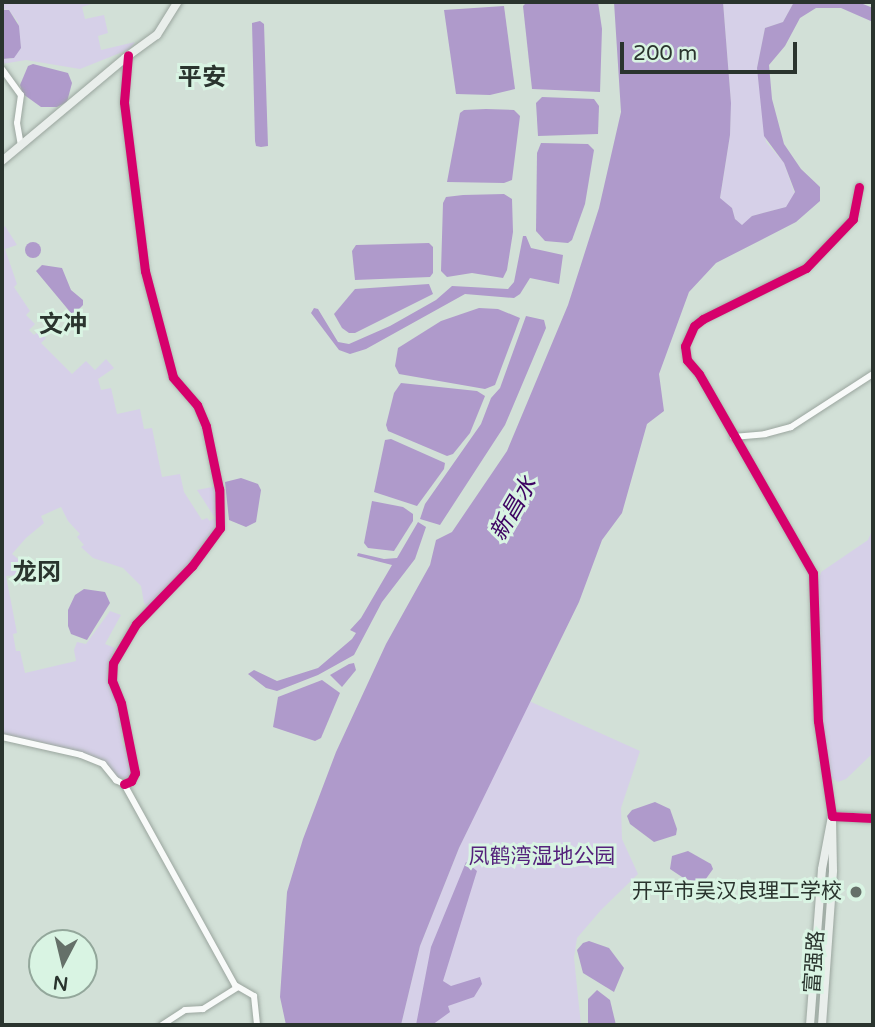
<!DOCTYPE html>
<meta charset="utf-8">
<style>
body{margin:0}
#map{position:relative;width:875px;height:1027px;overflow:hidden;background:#d2e0d7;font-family:"Varela Round","Noto Sans SC",sans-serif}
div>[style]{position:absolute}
.green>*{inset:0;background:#d6d0e8}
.water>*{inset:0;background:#af9acb}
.round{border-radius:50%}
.roads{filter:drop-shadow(0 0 2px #9aa59e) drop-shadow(0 0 2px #9aa59e)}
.street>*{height:6px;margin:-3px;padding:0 3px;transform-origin:3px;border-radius:3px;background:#f8faf9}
.secondary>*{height:8px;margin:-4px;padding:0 4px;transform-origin:4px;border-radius:4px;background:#e9eeeb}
.cycleway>*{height:9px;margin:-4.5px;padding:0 4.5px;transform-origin:4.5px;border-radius:4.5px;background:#d6006c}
.dots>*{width:19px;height:19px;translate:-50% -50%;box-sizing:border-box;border:4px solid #d9f4e3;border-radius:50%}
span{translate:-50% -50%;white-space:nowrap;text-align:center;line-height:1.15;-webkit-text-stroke:6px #d9f4e3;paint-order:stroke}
.park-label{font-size:21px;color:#55237c}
.poi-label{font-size:21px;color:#2a342e}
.right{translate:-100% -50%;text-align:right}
.street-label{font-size:21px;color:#2a342e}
.water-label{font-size:23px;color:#3d0362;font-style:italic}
.quarter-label{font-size:24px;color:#2a342e;font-weight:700}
.frame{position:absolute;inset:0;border:4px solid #2a342e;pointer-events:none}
.north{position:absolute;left:28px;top:929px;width:70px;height:70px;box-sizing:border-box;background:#d9f4e3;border:2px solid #93a79b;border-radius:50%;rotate:187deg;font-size:19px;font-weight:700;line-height:28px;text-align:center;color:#2a342e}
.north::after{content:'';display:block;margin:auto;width:24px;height:32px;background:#657069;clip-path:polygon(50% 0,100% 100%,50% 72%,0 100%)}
.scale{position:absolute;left:620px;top:42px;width:177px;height:32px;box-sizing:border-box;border:4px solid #2a342e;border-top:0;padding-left:9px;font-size:21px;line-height:24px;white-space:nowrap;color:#2a342e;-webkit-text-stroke:5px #d9f4e3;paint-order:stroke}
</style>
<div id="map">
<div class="green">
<i style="clip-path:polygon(2px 2px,97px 2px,82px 7px,85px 19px,104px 15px,108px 33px,98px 36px,101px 50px,135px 42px,130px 49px,80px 69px,26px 60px,2px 64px,2px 59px,11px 59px,21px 48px,18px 22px,9px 10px,3px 9px)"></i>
<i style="clip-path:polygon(723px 2px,794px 2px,783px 22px,765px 28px,757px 68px,766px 142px,784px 163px,795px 195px,786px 207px,752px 216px,743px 226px,735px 219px,732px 208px,720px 199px,730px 135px,731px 103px)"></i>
<i style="clip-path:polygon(5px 226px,17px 245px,5px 249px,17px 284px,14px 287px,30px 311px,26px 315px,35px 324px,29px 330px,34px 335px,39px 331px,46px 338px,41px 343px,72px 374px,86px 361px,95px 370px,106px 359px,114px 368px,98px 379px,101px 390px,111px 388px,117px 414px,140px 409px,144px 429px,152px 428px,162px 477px,180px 474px,184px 492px,202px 520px,207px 518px,210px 521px,215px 518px,197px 490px,217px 486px,218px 526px,190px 566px,149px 608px,144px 603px,141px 586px,123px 568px,93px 558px,81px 547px,84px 545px,77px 537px,80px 534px,68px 521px,61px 507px,41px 516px,44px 523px,26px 538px,12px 554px,27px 566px,30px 563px,36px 568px,33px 574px,6px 576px,17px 633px,13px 634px,16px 651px,20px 651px,25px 673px,76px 661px,74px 650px,77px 642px,86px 644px,110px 611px,121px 615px,105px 644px,115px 648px,107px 671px,120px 706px,122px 743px,131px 760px,131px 774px,127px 779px,117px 778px,98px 759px,41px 742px,2px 735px,2px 229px)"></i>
<i style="clip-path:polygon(873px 528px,873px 753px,846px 779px,838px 782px,832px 778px,825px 753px,818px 583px,821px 572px,868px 540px)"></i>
<i style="clip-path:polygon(529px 701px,640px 751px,621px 808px,622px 839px,638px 874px,601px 910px,577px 938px,574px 958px,581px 1025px,401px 1025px,420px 946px,459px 848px)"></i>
</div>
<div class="water">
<i style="clip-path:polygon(527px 2px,598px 2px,602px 29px,600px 92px,532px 89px,523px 6px)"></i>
<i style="clip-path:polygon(614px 2px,723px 2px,731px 103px,730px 135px,720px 198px,732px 208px,735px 219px,742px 225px,752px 216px,786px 207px,795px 192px,784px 163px,764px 136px,757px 68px,765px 28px,783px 22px,794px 2px,858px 2px,873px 8px,873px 22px,841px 8px,816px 8px,800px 18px,785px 46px,769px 65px,772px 99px,784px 144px,801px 169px,820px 187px,820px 201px,796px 222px,716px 263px,689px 292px,659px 374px,664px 411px,647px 424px,622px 513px,602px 540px,579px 602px,459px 848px,420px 946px,401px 1025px,286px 1025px,280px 997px,287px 892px,303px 839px,336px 752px,386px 644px,430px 565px,436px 540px,452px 532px,507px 451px,568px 305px,599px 208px,621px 112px)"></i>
<i style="clip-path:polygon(504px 6px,515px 89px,490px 95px,456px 94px,444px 10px)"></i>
<i style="clip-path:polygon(2px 10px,9px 10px,19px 26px,21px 48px,14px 58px,2px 59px)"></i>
<i style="clip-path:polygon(260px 21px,264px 24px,268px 146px,261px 147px,256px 146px,255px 141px,252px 23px)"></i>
<i style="clip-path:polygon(33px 64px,68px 73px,72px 83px,67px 102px,57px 107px,41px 107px,23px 94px,20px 85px,28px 66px)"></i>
<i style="clip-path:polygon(542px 97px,594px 99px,599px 106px,598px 134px,538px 136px,536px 103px)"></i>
<i style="clip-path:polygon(486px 109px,514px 110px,520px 116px,512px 180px,504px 183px,447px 182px,460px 113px,464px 110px)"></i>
<i style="clip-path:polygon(541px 143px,588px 144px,594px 150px,585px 204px,572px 240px,568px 243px,545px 241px,536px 231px,537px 153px)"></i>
<i style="clip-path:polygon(463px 195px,504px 194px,512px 199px,513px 232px,507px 270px,503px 278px,472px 273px,447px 277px,441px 271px,443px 203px,446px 197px)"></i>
<i style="clip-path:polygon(523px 236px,526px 236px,531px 248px,563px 255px,559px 284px,530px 278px,520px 294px,514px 298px,465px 294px,366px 349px,350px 354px,339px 350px,311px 313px,314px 308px,318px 309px,338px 342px,349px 344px,390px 326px,436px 300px,452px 286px,508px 289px,514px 282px)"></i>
<i class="round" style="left:25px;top:242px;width:16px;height:16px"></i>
<i style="clip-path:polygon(429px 243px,433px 247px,433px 273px,430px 277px,355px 280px,352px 251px,356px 245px)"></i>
<i style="clip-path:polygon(42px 265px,62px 268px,71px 290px,83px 300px,83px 305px,76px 312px,71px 313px,36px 271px)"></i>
<i style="clip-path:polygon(429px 284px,433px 294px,355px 333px,349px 333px,342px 328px,334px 314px,355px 289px)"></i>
<i style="clip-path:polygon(479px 308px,498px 309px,520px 318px,495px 385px,485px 389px,399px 374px,395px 366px,398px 348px,441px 321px)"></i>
<i style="clip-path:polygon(526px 316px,544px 320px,546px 328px,505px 425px,440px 525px,420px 519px,425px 504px,481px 424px,491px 398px,500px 388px)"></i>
<i style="clip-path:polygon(401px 383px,477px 391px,485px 396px,470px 433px,453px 454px,447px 456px,388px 431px,386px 425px,394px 393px)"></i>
<i style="clip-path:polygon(391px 439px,445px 463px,444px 469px,417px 506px,374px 492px,385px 440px)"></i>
<i style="clip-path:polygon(241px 478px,258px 484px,261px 490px,256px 522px,246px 527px,229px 520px,225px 482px)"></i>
<i style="clip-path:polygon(372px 501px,403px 507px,413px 514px,413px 521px,394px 551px,368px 548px,364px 543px)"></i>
<i style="clip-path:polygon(418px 522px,426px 527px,415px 559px,382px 602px,354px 655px,318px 675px,277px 691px,266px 688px,248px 674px,254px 670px,277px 681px,318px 668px,352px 639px,356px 633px,350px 630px,361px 618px,392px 565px,357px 556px,358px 553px,384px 559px,397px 558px)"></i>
<i style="clip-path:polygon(84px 589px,105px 592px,110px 603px,87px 640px,71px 634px,68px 626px,68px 610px,75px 595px)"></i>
<i style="clip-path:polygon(349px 664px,354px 663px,356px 670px,342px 687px,330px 675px)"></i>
<i style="clip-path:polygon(322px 680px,340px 693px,321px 738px,315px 741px,273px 727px,278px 697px)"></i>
<i style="clip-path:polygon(655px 802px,670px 809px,677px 829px,676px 835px,654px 842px,630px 824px,627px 816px,632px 810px)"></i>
<i style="clip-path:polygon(688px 851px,711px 864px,713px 869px,703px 883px,685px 879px,670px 869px,672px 856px)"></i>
<i style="clip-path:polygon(466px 862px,477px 871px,443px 981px,451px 986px,480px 977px,482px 984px,474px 997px,448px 1006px,450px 1012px,432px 1025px,416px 1025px,431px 947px)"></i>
<i style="clip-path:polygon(589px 941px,609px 948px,624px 968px,614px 992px,583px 973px,577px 950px,583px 943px)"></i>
<i style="clip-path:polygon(597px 990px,610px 1000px,616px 1025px,588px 1025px,588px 999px)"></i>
</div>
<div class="roads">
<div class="street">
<i style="left:2px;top:69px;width:32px;rotate:54deg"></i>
<i style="left:21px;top:95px;width:28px;rotate:98deg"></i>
<i style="left:17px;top:123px;width:23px;rotate:80deg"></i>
<i style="left:733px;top:437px;width:32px;rotate:-5deg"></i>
<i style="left:765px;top:434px;width:27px;rotate:-15deg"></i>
<i style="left:791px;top:427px;width:98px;rotate:-32.9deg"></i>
<i style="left:2px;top:737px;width:81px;rotate:12.8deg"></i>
<i style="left:81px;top:755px;width:24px;rotate:22deg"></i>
<i style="left:103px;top:764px;width:21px;rotate:51deg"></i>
<i style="left:116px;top:780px;width:9px;rotate:27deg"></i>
<i style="left:124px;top:784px;width:230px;rotate:61.1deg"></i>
<i style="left:235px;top:985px;width:22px;rotate:30deg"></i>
<i style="left:254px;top:996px;width:29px;rotate:84deg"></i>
<i style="left:124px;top:784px;width:8px;rotate:-23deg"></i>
<i style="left:131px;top:781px;width:9px;rotate:-63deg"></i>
<i style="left:135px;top:773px;width:71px;rotate:-101.3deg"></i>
<i style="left:121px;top:703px;width:24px;rotate:-112deg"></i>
<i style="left:112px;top:681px;width:18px;rotate:-87deg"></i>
<i style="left:113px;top:663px;width:45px;rotate:-59.5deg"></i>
<i style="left:136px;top:624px;width:81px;rotate:-46deg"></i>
<i style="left:192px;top:566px;width:47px;rotate:-53.6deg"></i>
<i style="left:220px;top:528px;width:39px;rotate:-91deg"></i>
<i style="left:219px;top:489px;width:64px;rotate:-101.7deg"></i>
<i style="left:206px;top:426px;width:23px;rotate:-113deg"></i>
<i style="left:197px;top:405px;width:37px;rotate:-131deg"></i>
<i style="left:173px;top:377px;width:110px;rotate:-104.8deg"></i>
<i style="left:145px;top:271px;width:170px;rotate:-97.1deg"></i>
<i style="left:124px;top:102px;width:47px;rotate:-85.1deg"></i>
<i style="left:832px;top:816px;width:96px;rotate:-98.4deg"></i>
<i style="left:818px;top:721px;width:148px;rotate:-91.9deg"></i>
<i style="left:813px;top:573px;width:229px;rotate:-119.8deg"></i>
<i style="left:699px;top:374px;width:18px;rotate:-131deg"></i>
<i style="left:687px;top:360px;width:14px;rotate:-98deg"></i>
<i style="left:685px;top:346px;width:22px;rotate:-66deg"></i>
<i style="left:694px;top:326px;width:11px;rotate:-38deg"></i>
<i style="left:703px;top:319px;width:115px;rotate:-26.3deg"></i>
<i style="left:806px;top:268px;width:68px;rotate:-46.2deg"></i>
<i style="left:853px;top:219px;width:33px;rotate:-79deg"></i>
<i style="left:162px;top:1025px;width:27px;rotate:-33deg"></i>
<i style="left:185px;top:1010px;width:18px;rotate:-3deg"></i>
<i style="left:203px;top:1009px;width:40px;rotate:-32deg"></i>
</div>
<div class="secondary">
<i style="left:2px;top:161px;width:160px;rotate:-39.9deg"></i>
<i style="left:125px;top:58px;width:39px;rotate:-36deg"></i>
<i style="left:157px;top:35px;width:39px;rotate:-58deg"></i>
<i style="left:832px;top:816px;width:41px;rotate:2.8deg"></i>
<i style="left:810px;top:1025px;width:156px;rotate:-85.6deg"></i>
<i style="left:822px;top:869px;width:54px;rotate:-79.3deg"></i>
<i style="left:822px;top:1025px;width:155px;rotate:-85.9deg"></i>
<i style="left:833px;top:870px;width:51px;rotate:-91.1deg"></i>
</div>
</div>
<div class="cycleway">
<i style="left:859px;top:187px;width:33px;rotate:101deg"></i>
<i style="left:853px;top:219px;width:68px;rotate:133.8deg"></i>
<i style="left:806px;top:268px;width:115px;rotate:153.7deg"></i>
<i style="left:703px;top:319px;width:11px;rotate:142deg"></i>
<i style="left:694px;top:326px;width:22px;rotate:114deg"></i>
<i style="left:685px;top:346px;width:14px;rotate:82deg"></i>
<i style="left:687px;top:360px;width:18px;rotate:49deg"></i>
<i style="left:699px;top:374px;width:229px;rotate:60.2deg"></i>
<i style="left:813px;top:573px;width:148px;rotate:88.1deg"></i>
<i style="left:818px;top:721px;width:96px;rotate:81.6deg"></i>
<i style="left:832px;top:816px;width:41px;rotate:2.8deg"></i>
<i style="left:124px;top:784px;width:8px;rotate:-23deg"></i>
<i style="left:131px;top:781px;width:9px;rotate:-63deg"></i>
<i style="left:135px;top:773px;width:71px;rotate:-101.3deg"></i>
<i style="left:121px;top:703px;width:24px;rotate:-112deg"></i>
<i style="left:112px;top:681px;width:18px;rotate:-87deg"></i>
<i style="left:113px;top:663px;width:45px;rotate:-59.5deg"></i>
<i style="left:136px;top:624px;width:81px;rotate:-46deg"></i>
<i style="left:192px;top:566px;width:47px;rotate:-53.6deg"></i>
<i style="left:220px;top:528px;width:39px;rotate:-91deg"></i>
<i style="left:219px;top:489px;width:64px;rotate:-101.7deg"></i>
<i style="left:206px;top:426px;width:23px;rotate:-113deg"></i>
<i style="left:197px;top:405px;width:37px;rotate:-131deg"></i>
<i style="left:173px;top:377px;width:110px;rotate:-104.8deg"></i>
<i style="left:145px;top:271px;width:170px;rotate:-97.1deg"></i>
<i style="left:124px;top:102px;width:47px;rotate:-85.1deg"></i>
</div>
<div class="dots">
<i style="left:856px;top:892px;background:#657069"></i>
</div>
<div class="park-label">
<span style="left:542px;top:857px">凤鹤湾湿地公园</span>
</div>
<div class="poi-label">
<span class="right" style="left:842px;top:892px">开平市吴汉良理工学校</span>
</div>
<div class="street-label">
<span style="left:815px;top:962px;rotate:-86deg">富强路</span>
</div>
<div class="water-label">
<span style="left:514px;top:509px;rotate:-60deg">新昌水</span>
</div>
<div class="quarter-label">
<span style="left:202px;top:78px">平安</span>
<span style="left:63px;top:325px">文冲</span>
<span style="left:37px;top:573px">龙冈</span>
</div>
<div class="frame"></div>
<div class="north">N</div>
<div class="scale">200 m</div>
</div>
